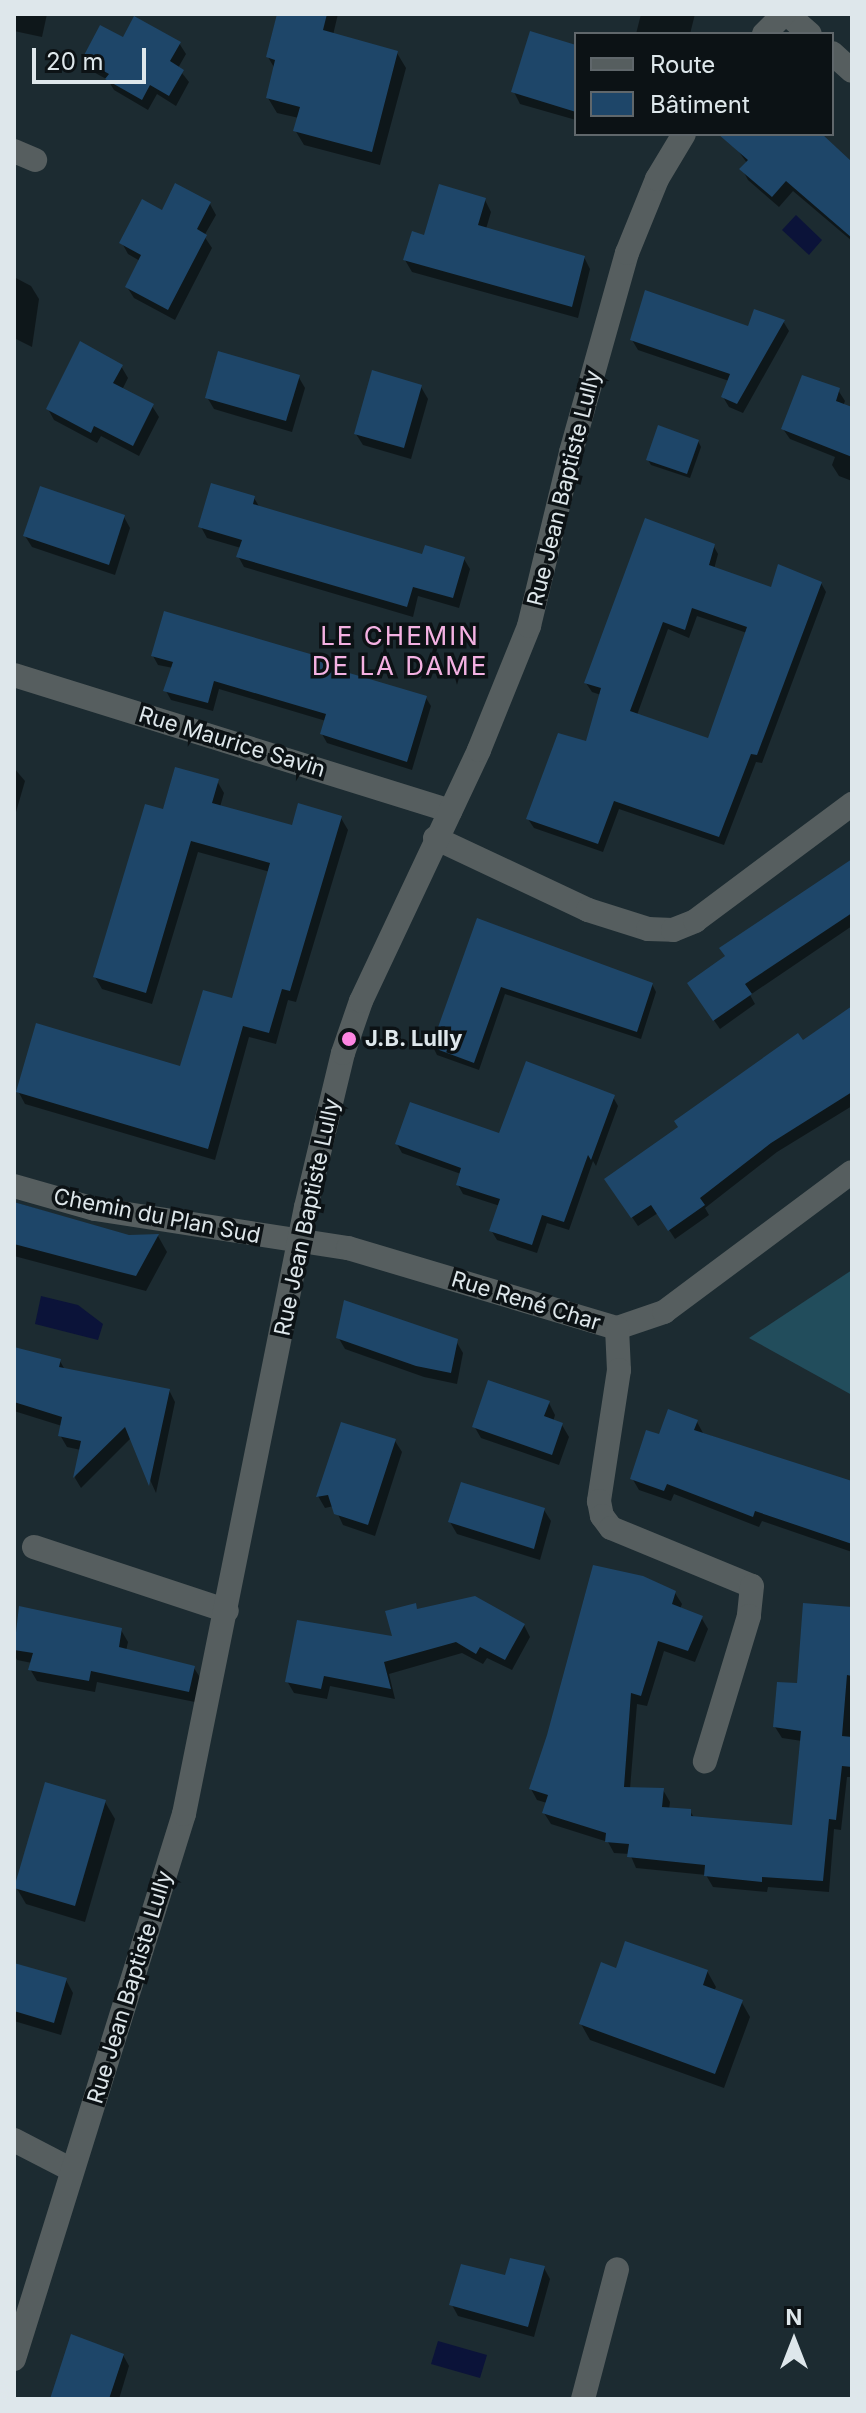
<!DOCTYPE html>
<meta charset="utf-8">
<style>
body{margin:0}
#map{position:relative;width:866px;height:2413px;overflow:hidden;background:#1c2b31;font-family:Inter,sans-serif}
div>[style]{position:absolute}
.green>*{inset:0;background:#224d5c}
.water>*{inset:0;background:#0b1339}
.shadow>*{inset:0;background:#0007}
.building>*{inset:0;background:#1e4669}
.minor>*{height:24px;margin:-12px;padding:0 12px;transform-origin:12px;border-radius:12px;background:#565e5f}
.dots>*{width:22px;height:22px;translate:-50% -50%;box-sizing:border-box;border:4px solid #0c1215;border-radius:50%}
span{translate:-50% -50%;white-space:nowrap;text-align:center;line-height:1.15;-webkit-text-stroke:7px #0c1215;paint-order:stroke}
.street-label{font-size:22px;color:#dee7eb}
.poi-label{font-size:22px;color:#dee7eb;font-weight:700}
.left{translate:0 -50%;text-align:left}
.quarter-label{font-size:26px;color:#f4b1e2;letter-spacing:2px}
.frame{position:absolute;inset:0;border:16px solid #dee7eb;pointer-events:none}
.legend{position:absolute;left:574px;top:32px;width:260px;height:104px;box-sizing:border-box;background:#0c1215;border:2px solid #60676b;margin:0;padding:10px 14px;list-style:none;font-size:24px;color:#dee7eb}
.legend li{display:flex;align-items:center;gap:16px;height:40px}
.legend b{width:40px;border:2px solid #60676b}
.north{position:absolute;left:754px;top:2301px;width:80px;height:80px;-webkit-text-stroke:6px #0c1215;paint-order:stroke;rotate:0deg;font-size:22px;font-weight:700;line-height:32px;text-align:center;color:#dee7eb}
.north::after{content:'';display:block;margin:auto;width:28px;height:36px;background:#dee7eb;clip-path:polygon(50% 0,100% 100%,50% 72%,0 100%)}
.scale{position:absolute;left:32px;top:48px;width:114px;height:36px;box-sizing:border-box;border:4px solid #dee7eb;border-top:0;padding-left:10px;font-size:24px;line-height:28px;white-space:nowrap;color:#dee7eb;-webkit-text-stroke:6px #0c1215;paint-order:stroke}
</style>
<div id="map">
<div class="green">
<i style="clip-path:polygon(852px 1270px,852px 1395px,749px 1338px)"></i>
</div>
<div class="water">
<i style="clip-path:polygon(796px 215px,822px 240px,809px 255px,782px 230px)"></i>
<i style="clip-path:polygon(41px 1296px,78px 1305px,103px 1324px,98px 1340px,35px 1324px)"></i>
<i style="clip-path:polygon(438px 2341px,487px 2355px,480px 2378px,431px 2364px)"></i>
</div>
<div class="shadow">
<i style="clip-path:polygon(14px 14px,47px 14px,42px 37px,14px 31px)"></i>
<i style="clip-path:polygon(279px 14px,338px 14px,333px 35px,397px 53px,406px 68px,380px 165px,304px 145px,295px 130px,299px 118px,277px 113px,268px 98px,275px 69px,268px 57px)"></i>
<i style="clip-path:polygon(641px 14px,695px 14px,690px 34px,636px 34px)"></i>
<i style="clip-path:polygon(124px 40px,179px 43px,186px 54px,178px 68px,189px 82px,176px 106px,157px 94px,148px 110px,114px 90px,108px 80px,90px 70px,84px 59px)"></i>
<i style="clip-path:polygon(576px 47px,576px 120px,520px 104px,514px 92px)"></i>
<i style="clip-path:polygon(748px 134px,809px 134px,852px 164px,852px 241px,793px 191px,779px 207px,748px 180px,742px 169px,747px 163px,736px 148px)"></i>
<i style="clip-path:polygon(485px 200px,491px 212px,486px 229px,584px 257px,590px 269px,578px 318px,412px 272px,405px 260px,425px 238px)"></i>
<i style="clip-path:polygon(210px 204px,216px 215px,204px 236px,212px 248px,175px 320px,134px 298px,127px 287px,140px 261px,128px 254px,122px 243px,162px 213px)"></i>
<i style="clip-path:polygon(14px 277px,31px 286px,39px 299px,32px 347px,14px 338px)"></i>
<i style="clip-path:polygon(783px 321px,789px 331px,743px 413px,729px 407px,723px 397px,729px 381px,638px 350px,632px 340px,749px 328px)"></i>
<i style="clip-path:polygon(121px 366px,128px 378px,122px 390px,152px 406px,159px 417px,139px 456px,101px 436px,97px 443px,54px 420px,48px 409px)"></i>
<i style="clip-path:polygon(298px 376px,305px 388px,292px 432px,214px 409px,207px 397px)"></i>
<i style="clip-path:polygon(421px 387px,428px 399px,411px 459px,363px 445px,356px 434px)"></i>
<i style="clip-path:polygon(838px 390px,845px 401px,843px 406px,852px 415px,852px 481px,839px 476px,832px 465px,835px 457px,790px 439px,783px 429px)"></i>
<i style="clip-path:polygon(698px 441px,701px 447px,690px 478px,651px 465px,648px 460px)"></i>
<i style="clip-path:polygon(254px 498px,260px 508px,424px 556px,464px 559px,470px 569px,459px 608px,418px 596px,413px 617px,244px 567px,238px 556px,241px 548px,207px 538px,201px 527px)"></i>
<i style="clip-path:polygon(124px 517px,130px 528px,115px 575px,32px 547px,25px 536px)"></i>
<i style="clip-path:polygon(evenodd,713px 545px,718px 554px,714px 569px,772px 590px,821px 583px,826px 592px,762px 763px,756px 762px,724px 845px,619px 809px,603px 852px,534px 828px,528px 819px,587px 743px,601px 695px,592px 692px,586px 683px,713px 545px,697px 616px,747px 633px,709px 740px,637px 715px,668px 629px,689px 638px,697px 616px)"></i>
<i style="clip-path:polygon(153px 656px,340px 665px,346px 674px,426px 698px,431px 706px,412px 770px,327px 743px,322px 734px,326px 721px,219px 689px,213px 711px,171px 700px,166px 691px,173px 668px,158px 665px)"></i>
<i style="clip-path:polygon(14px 768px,25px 781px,14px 819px)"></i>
<i style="clip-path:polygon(217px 781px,224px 793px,220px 807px,293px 827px,341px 818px,348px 830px,296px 1002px,288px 1000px,276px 1044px,249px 1037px,215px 1160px,25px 1104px,18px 1091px,181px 1069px,233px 1001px,270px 872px,198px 852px,152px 1004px,102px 989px,95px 977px,164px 811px)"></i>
<i style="clip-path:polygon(852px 869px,852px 926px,750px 995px,755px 1004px,720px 1029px,695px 993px)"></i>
<i style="clip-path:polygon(478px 921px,652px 984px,656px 992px,641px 1039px,505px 994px,479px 1070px,437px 1055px,433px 1047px)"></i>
<i style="clip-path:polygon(852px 1008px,852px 1106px,777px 1152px,705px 1208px,709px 1215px,675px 1239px,658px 1213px,638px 1226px,613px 1189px)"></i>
<i style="clip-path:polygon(613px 1097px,618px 1106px,596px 1166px,593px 1161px,569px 1230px,547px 1223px,537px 1253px,497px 1240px,491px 1230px,500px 1206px,463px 1194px,458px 1185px,461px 1174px,402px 1153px,397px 1144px,500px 1135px)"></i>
<i style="clip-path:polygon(14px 1202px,129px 1237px,158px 1236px,167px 1252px,146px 1291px,14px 1256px)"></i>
<i style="clip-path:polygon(338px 1337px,456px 1341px,463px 1353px,457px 1384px,424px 1377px,345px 1349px)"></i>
<i style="clip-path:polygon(14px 1349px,60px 1361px,65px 1370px,169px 1390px,175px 1402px,156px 1493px,131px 1438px,81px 1488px,75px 1478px,81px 1450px,67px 1447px,60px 1435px,62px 1426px,14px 1411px)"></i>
<i style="clip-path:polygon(549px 1403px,555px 1415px,553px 1422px,562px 1425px,569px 1437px,559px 1465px,481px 1438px,474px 1426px)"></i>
<i style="clip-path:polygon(697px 1422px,703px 1433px,852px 1484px,852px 1552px,762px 1521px,759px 1527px,674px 1494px,671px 1501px,639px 1490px,632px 1478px,660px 1437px)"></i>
<i style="clip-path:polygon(395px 1441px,402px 1452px,375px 1536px,343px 1525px,334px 1506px,325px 1508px,318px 1496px)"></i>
<i style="clip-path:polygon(544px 1510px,551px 1521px,540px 1560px,457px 1534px,450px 1522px)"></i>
<i style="clip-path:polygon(675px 1593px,682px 1604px,680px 1609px,701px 1617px,708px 1629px,695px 1662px,664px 1651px,647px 1706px,637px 1704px,630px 1789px,663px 1790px,670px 1802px,669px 1810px,690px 1811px,695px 1819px,794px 1827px,802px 1741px,782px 1738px,775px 1727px,852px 1609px,852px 1777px,847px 1777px,841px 1830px,834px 1829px,829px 1892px,768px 1887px,767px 1892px,713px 1887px,706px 1875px,636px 1868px,630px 1854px,614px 1853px,608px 1842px,551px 1824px,544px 1813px,547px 1803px,537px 1800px,531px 1789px)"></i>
<i style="clip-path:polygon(20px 1608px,121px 1630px,128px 1642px,126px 1651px,194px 1668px,201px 1679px,195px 1702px,97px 1682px,95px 1692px,37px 1681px,30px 1669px,32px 1663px,17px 1660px,14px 1654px)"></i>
<i style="clip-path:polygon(524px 1625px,530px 1637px,512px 1670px,487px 1658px,483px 1664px,462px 1653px,389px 1674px,395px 1699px,330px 1686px,327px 1699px,294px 1693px,287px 1681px,395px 1638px)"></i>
<i style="clip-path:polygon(105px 1802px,115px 1819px,85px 1922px,26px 1904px,16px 1887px)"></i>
<i style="clip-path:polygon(14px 1965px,66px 1980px,73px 1993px,61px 2035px,14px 2021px)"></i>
<i style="clip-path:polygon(617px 1970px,707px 1971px,716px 1987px,714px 1991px,741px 2001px,750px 2017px,724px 2088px,590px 2040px,581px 2024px)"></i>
<i style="clip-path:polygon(544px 2268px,550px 2279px,534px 2337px,458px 2316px,452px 2305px,506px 2278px)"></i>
<i style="clip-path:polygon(123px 2355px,129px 2366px,119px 2399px,52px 2399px)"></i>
</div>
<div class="building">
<i style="clip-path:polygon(277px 14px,327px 14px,323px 30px,398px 51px,372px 152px,293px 131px,300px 107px,266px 98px,275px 60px,266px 57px)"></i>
<i style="clip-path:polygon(134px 16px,181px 42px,170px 61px,184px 70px,169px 96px,150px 85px,142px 100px,105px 79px,109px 74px,82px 59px,100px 25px,123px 37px)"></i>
<i style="clip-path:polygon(530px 31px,576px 45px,576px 112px,511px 92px)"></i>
<i style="clip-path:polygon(718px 134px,822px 134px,852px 162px,852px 238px,786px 181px,772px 197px,739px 169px,748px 160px)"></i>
<i style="clip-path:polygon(175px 183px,211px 202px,197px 229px,207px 235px,168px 310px,125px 287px,141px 255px,119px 243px,142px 199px,162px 210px)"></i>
<i style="clip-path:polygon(439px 184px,486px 198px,478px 225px,585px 256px,572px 307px,403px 260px,412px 231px,424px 235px)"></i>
<i style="clip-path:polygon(645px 290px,748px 326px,754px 309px,785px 320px,737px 404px,721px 397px,730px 374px,630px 340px)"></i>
<i style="clip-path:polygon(80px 341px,123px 365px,113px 383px,154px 404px,133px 446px,94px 426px,91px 433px,46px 409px)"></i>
<i style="clip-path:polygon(218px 351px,300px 375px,286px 421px,205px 398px)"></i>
<i style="clip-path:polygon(372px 370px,422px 385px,404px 448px,354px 434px)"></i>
<i style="clip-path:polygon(802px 375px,840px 388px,836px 401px,852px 407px,852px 457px,781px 429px)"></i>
<i style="clip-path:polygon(658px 425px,699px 440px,687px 474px,646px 460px)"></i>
<i style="clip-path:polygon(211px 483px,255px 496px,253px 504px,378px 541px,422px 554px,425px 545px,465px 557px,453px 598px,413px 587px,407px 607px,236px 557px,242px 540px,198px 527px)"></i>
<i style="clip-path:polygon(40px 486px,125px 515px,109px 565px,23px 536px)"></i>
<i style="clip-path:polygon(evenodd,645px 518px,715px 544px,709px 565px,771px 587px,778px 564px,822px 582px,757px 755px,751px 754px,719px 837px,614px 801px,598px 844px,526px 819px,558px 733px,586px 741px,601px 688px,584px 683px,645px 518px,692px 608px,747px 627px,708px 738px,630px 711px,663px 622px,685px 630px,692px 608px)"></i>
<i style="clip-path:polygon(164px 611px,341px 663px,339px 670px,427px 696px,407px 762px,320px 734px,326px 714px,214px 681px,208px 703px,163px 691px,173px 662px,151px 656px)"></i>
<i style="clip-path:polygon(175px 767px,219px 779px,212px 803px,292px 825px,298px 803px,342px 816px,290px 991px,282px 989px,269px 1033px,243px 1026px,208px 1149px,16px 1092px,36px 1023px,180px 1066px,203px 990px,232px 998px,270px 863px,191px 841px,146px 993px,93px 977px,145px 804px,163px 809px)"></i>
<i style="clip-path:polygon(852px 859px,852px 913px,745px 984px,752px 994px,713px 1021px,687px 983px,725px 956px,719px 948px)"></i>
<i style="clip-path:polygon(477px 918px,653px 983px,637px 1032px,501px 987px,474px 1063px,431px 1047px)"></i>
<i style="clip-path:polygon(852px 1006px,852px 1092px,771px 1143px,700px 1198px,705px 1205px,668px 1231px,651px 1205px,631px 1218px,604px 1179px,678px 1127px,674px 1121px,798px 1033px,803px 1040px)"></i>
<i style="clip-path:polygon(526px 1061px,615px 1095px,591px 1160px,588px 1155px,564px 1222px,542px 1215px,532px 1245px,489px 1231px,500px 1199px,456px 1185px,461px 1168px,395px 1144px,410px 1102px,499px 1133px)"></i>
<i style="clip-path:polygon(14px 1202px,129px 1235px,159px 1234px,136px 1276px,116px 1271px,14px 1244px)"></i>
<i style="clip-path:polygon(344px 1300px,458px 1339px,451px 1373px,416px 1366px,336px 1338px)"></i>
<i style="clip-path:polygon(14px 1347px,61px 1359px,59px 1367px,170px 1389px,149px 1486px,125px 1427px,73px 1478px,81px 1441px,58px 1436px,62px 1417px,14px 1402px)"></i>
<i style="clip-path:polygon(488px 1380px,550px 1401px,544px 1416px,563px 1423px,552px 1455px,472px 1427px)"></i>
<i style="clip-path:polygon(668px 1409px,698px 1420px,694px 1430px,852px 1481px,852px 1544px,755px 1511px,753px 1517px,667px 1484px,664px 1491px,630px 1479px,646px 1430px,659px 1434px)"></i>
<i style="clip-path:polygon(341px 1422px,396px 1439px,368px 1525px,334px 1514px,328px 1495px,316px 1497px)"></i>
<i style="clip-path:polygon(461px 1482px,545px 1508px,534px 1549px,448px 1522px)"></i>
<i style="clip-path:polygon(593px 1565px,643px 1576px,676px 1591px,672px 1604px,703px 1616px,688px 1651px,658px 1641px,641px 1696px,631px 1693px,624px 1787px,664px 1788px,662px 1807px,691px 1809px,691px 1816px,792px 1825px,801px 1731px,773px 1727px,777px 1682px,797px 1683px,803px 1603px,852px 1607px,852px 1676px,847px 1675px,842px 1736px,852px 1737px,852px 1767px,842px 1766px,836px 1820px,829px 1819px,823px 1881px,762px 1877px,762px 1882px,704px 1876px,705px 1865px,627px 1857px,629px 1844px,605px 1842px,606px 1833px,542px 1813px,548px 1795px,529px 1789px,547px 1735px)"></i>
<i style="clip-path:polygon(475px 1596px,525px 1624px,505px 1660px,480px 1647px,476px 1654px,456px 1642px,384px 1662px,391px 1689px,324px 1676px,321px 1689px,285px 1682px,297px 1620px,392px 1636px,385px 1611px,416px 1603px,417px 1609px)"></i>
<i style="clip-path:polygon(19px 1606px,122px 1628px,119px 1647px,195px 1666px,189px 1692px,91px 1671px,89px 1681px,28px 1670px,33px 1653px,14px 1650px)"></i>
<i style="clip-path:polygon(45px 1782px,106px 1800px,75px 1906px,14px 1888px)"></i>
<i style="clip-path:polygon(625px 1941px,708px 1970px,703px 1985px,743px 2000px,715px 2074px,579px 2024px,601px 1962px,616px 1968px)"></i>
<i style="clip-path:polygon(14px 1963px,67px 1978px,54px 2023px,14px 2011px)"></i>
<i style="clip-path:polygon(510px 2258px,545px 2266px,528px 2327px,449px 2305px,461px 2264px,505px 2275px)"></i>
<i style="clip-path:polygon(71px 2334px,124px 2354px,109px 2399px,50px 2399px)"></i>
</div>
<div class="minor">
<i style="left:787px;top:14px;width:30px;rotate:41deg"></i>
<i style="left:764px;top:34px;width:28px;rotate:-45deg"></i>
<i style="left:832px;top:53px;width:27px;rotate:42deg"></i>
<i style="left:14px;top:151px;width:23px;rotate:23deg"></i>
<i style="left:14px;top:675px;width:457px;rotate:17.3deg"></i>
<i style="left:435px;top:838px;width:169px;rotate:25.2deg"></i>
<i style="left:588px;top:910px;width:63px;rotate:17.6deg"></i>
<i style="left:648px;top:929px;width:25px;rotate:2deg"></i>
<i style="left:673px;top:930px;width:24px;rotate:-22deg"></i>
<i style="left:695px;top:921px;width:196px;rotate:-36.7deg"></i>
<i style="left:14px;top:1186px;width:84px;rotate:15.9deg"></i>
<i style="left:95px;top:1209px;width:256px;rotate:8.8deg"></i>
<i style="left:348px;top:1248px;width:281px;rotate:16.6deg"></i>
<i style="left:617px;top:1328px;width:50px;rotate:-18.8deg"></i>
<i style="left:664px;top:1312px;width:234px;rotate:-36.7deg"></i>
<i style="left:617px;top:1328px;width:42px;rotate:87.3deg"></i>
<i style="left:619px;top:1370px;width:133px;rotate:98.7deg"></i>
<i style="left:599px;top:1501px;width:15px;rotate:79deg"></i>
<i style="left:602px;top:1516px;width:15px;rotate:53deg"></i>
<i style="left:611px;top:1528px;width:152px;rotate:22.4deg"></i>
<i style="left:752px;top:1586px;width:30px;rotate:96deg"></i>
<i style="left:749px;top:1616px;width:152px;rotate:106.9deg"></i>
<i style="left:34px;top:1547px;width:203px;rotate:18.3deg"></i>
<i style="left:14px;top:2140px;width:65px;rotate:27.3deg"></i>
<i style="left:14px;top:2359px;width:571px;rotate:-72.68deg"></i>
<i style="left:184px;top:1814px;width:619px;rotate:-78.64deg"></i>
<i style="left:306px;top:1207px;width:158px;rotate:-76.5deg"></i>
<i style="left:343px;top:1053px;width:55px;rotate:-70.9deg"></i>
<i style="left:361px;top:1001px;width:277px;rotate:-64.8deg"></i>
<i style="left:479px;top:750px;width:134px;rotate:-68deg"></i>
<i style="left:529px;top:626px;width:179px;rotate:-76.4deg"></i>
<i style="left:571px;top:452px;width:207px;rotate:-74.3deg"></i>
<i style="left:627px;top:253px;width:80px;rotate:-67.9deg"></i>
<i style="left:657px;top:179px;width:52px;rotate:-59deg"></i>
<i style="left:583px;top:2399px;width:134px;rotate:-75.3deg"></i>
</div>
<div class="dots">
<i style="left:349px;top:1039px;background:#fd86e2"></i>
</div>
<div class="street-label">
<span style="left:564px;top:488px;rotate:-76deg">Rue Jean Baptiste Lully</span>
<span style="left:232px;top:742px;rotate:17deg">Rue Maurice Savin</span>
<span style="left:157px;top:1216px;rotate:11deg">Chemin du Plan Sud</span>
<span style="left:307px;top:1217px;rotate:-78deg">Rue Jean Baptiste Lully</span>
<span style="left:526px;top:1301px;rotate:17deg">Rue René Char</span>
<span style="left:130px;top:1987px;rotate:-73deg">Rue Jean Baptiste Lully</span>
</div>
<div class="poi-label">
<span class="left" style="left:365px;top:1039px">J.B. Lully</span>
</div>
<div class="quarter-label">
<span style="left:400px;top:651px">LE CHEMIN<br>DE LA DAME</span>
</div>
<div class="frame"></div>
<ul class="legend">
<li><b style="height:10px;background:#565e5f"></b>Route</li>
<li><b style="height:22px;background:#1e4669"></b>Bâtiment</li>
</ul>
<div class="north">N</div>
<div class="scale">20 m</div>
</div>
